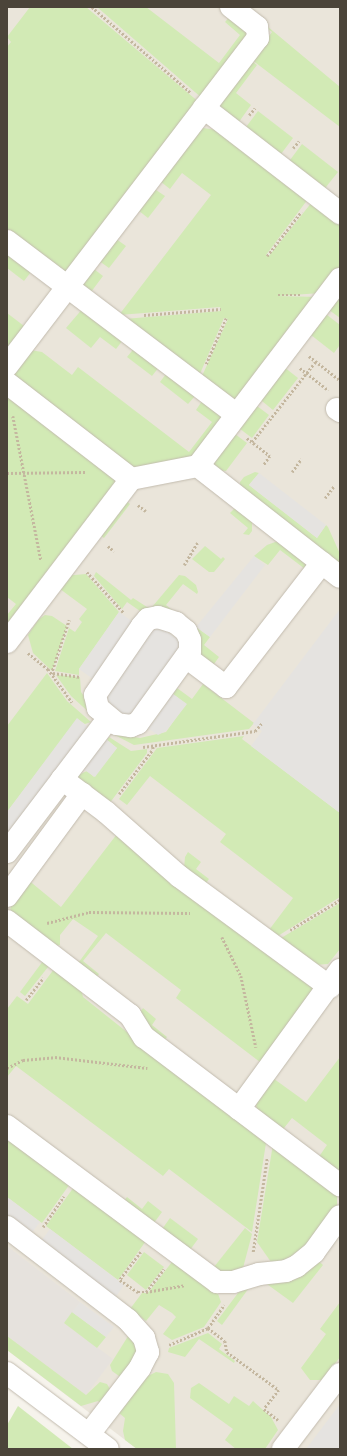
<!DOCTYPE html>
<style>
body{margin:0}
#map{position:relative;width:347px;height:1456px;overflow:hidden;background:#f6f3ec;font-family:"Work Sans",sans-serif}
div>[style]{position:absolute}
.residential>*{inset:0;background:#eae5da}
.industrial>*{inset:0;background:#e6e2dd}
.green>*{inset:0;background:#d2eab5}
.parking>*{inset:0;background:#e5e3e0}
.path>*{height:2.5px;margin-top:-1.25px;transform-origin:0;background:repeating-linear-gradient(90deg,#c4b79f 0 2px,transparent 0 4px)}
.roads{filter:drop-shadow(0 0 1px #c2bbae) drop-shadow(0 0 1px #c2bbae)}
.minor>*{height:22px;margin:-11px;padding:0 11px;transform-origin:11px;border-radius:11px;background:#fff}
span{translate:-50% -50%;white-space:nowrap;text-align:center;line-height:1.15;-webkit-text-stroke:4px #fff;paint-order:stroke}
.frame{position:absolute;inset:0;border:8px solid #4b4439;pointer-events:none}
</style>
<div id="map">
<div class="residential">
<i style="clip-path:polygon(7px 7px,340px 7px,340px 1449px,137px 1449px,7px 1350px)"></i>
</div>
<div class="industrial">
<i style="clip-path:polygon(7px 1246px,80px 1302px,64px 1323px,113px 1359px,86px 1395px,7px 1336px)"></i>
</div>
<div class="green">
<i style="clip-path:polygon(30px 7px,86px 7px,200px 103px,67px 271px,64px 271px,7px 232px,7px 47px,11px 42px,7px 37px)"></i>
<i style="clip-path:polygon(97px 7px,146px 7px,219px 63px,240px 35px,225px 22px,232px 14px,251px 31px,203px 99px)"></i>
<i style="clip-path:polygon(240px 7px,244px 7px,340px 87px,340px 127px,252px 60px,272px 32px)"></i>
<i style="clip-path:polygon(250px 60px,257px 65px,236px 93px,251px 105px,236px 126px,216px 103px)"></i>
<i style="clip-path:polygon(258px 111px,293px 138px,278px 158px,243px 131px)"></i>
<i style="clip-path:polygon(203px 128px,217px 130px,308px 199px,266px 255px,269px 256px,312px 202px,340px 219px,340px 268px,321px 293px,277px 296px,319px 297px,240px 398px,230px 401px,202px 376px,228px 319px,224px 318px,199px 376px,124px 319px,221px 311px,220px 307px,119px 315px,211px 195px,182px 173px,170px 189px,156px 178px)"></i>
<i style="clip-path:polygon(302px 144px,338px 172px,322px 192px,287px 164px)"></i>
<i style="clip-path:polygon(150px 186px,165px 196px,148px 218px,134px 207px)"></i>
<i style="clip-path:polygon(112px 236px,126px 246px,109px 268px,95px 258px)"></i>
<i style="clip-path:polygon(7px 248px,34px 268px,24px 281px,7px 268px)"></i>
<i style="clip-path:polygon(90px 266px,103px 276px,91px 292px,83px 291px,81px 278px)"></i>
<i style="clip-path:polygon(340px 288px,340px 318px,325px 307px)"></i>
<i style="clip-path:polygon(84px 307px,123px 340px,116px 349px,100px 337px,91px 348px,66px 328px)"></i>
<i style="clip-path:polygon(322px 311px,340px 325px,339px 346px,334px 353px,311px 335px,310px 328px)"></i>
<i style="clip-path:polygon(7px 313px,28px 329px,7px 356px)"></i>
<i style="clip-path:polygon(136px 346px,159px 367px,152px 376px,127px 357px)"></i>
<i style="clip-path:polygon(30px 350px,42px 352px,72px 375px,78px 367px,189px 452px,212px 422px,196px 410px,202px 401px,224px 415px,196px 456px,139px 468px,126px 465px,15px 380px,13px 373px)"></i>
<i style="clip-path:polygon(284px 367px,298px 378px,273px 410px,257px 397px)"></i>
<i style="clip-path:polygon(166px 374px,195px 396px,188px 404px,160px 382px)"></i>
<i style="clip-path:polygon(7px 392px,119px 481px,7px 633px,7px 615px,16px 604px,7px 597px)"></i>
<i style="clip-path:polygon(253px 403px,269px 415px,252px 438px,235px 425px)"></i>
<i style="clip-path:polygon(231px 431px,247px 443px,226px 471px,213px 470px,212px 460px)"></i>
<i style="clip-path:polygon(255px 472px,259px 473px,249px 485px,317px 538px,326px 525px,328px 527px,340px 554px,340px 568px,240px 488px,240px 482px,244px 477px)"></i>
<i style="clip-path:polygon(124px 499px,130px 504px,104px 538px,97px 533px)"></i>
<i style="clip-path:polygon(234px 509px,241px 510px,252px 520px,252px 531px,249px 535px,243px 534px,248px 528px,230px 513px)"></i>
<i style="clip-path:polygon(278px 541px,307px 565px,305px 569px,280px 550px,268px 565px,254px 556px,267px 545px)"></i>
<i style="clip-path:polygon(205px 546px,221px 559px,223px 557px,225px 559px,214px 572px,209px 572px,192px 559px)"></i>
<i style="clip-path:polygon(96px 572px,131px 600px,133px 598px,147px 607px,152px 607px,179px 575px,185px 576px,196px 585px,198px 592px,197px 594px,183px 584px,166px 605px,176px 613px,140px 611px,127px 602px,122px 609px,94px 576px)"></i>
<i style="clip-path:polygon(86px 574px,119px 612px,79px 669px,79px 675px,55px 671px,69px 628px,75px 632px,82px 622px,79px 619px,87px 609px,56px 586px,63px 576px)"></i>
<i style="clip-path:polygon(45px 615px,52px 616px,67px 626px,52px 671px,33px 653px,28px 635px,38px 620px)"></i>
<i style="clip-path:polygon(196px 627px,210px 637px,204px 645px,219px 657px,214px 664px,201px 655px,194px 634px)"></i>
<i style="clip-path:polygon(47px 673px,67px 701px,91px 722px,85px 724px,77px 719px,7px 812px,7px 726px)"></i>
<i style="clip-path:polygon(56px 675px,80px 677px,81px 692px,95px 712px,93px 716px,71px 696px)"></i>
<i style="clip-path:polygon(203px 684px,254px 723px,249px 729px,134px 745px,111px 733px,140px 738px,166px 732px,186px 704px,173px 694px,177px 688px,192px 699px)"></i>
<i style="clip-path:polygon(244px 736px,242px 739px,340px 813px,340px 897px,273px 939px,266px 934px,293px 898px,220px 842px,226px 834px,150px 776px,127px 805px,119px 799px,157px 748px)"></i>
<i style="clip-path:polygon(109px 737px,131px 751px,147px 749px,147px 753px,109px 804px,79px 780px,78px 775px,87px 771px,94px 777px,117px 748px,107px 740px)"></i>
<i style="clip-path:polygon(117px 834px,311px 984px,313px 989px,264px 1065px,176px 998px,181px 990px,106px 933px,83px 961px,99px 974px,94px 981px,76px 966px,98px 936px,73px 919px,60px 935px,60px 945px,51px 947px,10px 918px,11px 901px,27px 879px,61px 907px)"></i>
<i style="clip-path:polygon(188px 852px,201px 862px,196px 869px,209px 879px,203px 887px,184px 869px,185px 857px)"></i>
<i style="clip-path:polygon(340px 903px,340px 949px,328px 964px,314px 965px,276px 941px)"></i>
<i style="clip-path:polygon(43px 961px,52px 962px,25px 996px,20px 992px)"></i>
<i style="clip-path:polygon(57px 965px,80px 985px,83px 997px,266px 1143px,252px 1232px,169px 1169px,163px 1176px,16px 1066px,7px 1077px,7px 1009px,17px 996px,28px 1004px)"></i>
<i style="clip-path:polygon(143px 1008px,156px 1019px,152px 1025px,167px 1037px,161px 1044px,139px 1014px)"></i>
<i style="clip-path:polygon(340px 1057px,340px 1179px,316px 1161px,327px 1145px,292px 1118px,280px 1133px,257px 1113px,256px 1101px,270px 1076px,306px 1102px)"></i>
<i style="clip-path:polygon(7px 1132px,72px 1181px,42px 1223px,7px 1197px)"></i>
<i style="clip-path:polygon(273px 1144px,337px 1195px,337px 1209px,295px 1262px,271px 1262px,257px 1242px)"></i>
<i style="clip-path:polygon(76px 1184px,148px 1238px,118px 1280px,46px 1226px)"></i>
<i style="clip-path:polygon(127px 1197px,142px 1209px,148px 1201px,162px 1212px,151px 1227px,121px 1205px)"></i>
<i style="clip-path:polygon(170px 1218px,198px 1239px,187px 1254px,160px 1232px)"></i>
<i style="clip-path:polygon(245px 1228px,252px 1234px,243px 1268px,240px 1271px,210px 1272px)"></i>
<i style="clip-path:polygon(144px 1252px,164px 1267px,146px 1290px,127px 1275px)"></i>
<i style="clip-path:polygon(175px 1258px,217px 1291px,221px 1302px,204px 1327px,172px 1340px,163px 1334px,176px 1317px,172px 1313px,159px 1305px,146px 1321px,130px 1309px,142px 1293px,148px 1293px)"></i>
<i style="clip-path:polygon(315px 1258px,323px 1265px,293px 1303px,264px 1282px)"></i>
<i style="clip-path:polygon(254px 1281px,222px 1325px,217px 1321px,238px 1293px)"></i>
<i style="clip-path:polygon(340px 1302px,340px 1357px,323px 1380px,310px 1380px,301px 1368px,326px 1334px,320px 1329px)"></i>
<i style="clip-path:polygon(72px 1312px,106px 1337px,97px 1348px,64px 1323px)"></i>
<i style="clip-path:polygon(130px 1333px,138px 1351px,122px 1376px,119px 1376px,112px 1371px,110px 1365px)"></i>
<i style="clip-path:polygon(208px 1333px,222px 1344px,219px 1349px,235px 1361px,234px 1363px,199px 1339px,185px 1357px,168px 1352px,169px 1348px)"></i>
<i style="clip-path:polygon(7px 1336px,86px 1395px,100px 1382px,107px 1384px,110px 1389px,101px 1404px,98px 1401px,81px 1406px,7px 1350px)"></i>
<i style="clip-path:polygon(156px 1372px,168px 1374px,174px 1383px,176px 1449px,137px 1449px,125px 1440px,123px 1431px,125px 1418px,119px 1413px,146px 1377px)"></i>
<i style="clip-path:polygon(199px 1383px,229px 1404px,234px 1396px,249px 1406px,253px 1401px,271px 1417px,278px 1430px,265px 1449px,236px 1449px,225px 1440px,233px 1429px,190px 1398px,191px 1388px)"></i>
<i style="clip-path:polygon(18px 1406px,73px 1449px,7px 1449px,7px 1425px)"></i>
</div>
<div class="parking">
<i style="clip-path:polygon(259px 473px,326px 525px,317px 538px,249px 485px)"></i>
<i style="clip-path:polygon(254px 556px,265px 565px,210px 637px,196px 627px)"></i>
<i style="clip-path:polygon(340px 609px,340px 813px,251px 746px,262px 731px,253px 724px)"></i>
<i style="clip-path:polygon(119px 612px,133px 622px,93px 679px,79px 669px)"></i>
<i style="clip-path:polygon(157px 624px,184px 644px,130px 719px,102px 699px)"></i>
<i style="clip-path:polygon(173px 694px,187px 704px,166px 731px,158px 735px,146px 727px,153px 722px)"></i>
<i style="clip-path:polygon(77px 718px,88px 727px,7px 835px,7px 812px)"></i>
<i style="clip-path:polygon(106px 739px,117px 748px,95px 777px,83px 769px)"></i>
<i style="clip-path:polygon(7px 1197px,40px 1222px,31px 1234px,7px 1216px)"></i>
<i style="clip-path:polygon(50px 1229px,124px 1285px,115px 1298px,41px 1241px)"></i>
<i style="clip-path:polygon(80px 1302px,114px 1327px,106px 1337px,72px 1312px)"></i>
<i style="clip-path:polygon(340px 1404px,340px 1449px,306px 1449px)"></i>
</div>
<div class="path">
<i style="left:92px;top:7px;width:130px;rotate:40.9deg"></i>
<i style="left:249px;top:115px;width:9px;rotate:-49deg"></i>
<i style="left:293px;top:148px;width:9px;rotate:-49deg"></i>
<i style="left:267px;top:256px;width:56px;rotate:-52.3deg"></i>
<i style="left:278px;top:295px;width:22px"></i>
<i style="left:144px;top:315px;width:77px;rotate:-4.5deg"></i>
<i style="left:309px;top:356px;width:39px;rotate:38deg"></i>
<i style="left:206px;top:364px;width:50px;rotate:-66.5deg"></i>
<i style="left:300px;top:368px;width:36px;rotate:38deg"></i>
<i style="left:13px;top:416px;width:147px;rotate:79deg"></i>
<i style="left:247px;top:438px;width:29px;rotate:38deg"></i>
<i style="left:270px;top:456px;width:11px;rotate:124deg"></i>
<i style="left:252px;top:442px;width:103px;rotate:-51.7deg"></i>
<i style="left:292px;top:472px;width:16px;rotate:-55deg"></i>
<i style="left:7px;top:473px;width:78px;rotate:-0.7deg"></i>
<i style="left:325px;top:498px;width:15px;rotate:-53deg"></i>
<i style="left:138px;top:505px;width:10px;rotate:37deg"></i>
<i style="left:108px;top:546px;width:8px;rotate:40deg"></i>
<i style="left:184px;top:565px;width:26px;rotate:-59deg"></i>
<i style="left:87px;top:572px;width:55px;rotate:47.9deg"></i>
<i style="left:28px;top:653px;width:26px;rotate:39deg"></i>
<i style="left:48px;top:669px;width:41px;rotate:54deg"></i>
<i style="left:53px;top:673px;width:28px;rotate:8deg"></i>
<i style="left:51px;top:674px;width:57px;rotate:-71.6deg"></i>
<i style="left:143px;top:747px;width:113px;rotate:-8.1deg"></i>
<i style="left:255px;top:731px;width:11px;rotate:-49deg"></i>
<i style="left:119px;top:794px;width:56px;rotate:-52.9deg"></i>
<i style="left:153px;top:749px;width:3px;rotate:-108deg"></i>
<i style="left:47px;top:923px;width:43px;rotate:-14.7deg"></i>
<i style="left:89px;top:912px;width:101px;rotate:0.6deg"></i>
<i style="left:290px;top:930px;width:58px;rotate:-31deg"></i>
<i style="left:222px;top:937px;width:43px;rotate:64deg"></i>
<i style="left:241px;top:976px;width:73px;rotate:78.1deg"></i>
<i style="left:26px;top:1000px;width:28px;rotate:-52deg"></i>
<i style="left:7px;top:1068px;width:18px;rotate:-27deg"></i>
<i style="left:23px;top:1060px;width:32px;rotate:-5deg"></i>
<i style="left:55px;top:1057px;width:93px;rotate:6.8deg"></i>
<i style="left:43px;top:1227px;width:37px;rotate:-56deg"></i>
<i style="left:141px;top:1252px;width:35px;rotate:127deg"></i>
<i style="left:120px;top:1280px;width:22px;rotate:34deg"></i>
<i style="left:138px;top:1292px;width:8px"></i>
<i style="left:146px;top:1292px;width:29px;rotate:-52deg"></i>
<i style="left:253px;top:1252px;width:95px;rotate:-81.5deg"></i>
<i style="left:146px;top:1292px;width:39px;rotate:-10deg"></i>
<i style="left:208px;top:1328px;width:21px;rotate:37deg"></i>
<i style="left:225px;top:1341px;width:11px;rotate:80deg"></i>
<i style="left:227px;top:1352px;width:64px;rotate:36.2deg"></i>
<i style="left:279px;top:1390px;width:24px;rotate:128deg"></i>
<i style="left:264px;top:1409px;width:18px;rotate:38deg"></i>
<i style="left:169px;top:1345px;width:43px;rotate:-23.6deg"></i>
<i style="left:208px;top:1328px;width:28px;rotate:-55deg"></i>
</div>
<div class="roads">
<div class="minor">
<i style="left:204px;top:108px;width:172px;rotate:37.7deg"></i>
<i style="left:7px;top:241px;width:287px;rotate:37.1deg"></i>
<i style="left:7px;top:366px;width:413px;rotate:-52.6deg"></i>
<i style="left:258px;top:38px;width:11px;rotate:-95deg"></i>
<i style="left:257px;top:27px;width:33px;rotate:-142deg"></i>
<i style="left:7px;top:383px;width:157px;rotate:37.7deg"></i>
<i style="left:337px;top:409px;width:4px;rotate:34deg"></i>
<i style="left:198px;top:466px;width:235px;rotate:-52.8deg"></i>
<i style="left:158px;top:617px;width:19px;rotate:18deg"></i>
<i style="left:176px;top:623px;width:13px;rotate:39deg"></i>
<i style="left:186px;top:631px;width:10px;rotate:66deg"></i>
<i style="left:190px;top:640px;width:11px;rotate:90deg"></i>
<i style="left:190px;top:651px;width:89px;rotate:125.8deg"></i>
<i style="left:138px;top:723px;width:8px;rotate:157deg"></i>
<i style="left:131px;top:726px;width:14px;rotate:-172deg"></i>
<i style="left:117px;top:724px;width:25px;rotate:-140deg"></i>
<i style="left:98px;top:708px;width:13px;rotate:-103deg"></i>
<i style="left:95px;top:695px;width:83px;rotate:-55.7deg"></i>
<i style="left:142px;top:626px;width:9px;rotate:-49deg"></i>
<i style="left:148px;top:619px;width:10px;rotate:-11deg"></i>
<i style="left:7px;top:642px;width:205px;rotate:-52.7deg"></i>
<i style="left:131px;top:479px;width:68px;rotate:-11deg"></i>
<i style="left:198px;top:466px;width:180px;rotate:38deg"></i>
<i style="left:186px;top:657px;width:50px;rotate:36.9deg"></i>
<i style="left:226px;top:687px;width:157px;rotate:-52.3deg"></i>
<i style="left:62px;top:779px;width:55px;rotate:36.9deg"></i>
<i style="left:106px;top:812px;width:98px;rotate:41.3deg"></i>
<i style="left:180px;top:877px;width:186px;rotate:36.3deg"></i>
<i style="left:7px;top:852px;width:167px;rotate:-52.8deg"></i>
<i style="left:7px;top:896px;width:127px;rotate:-53.7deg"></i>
<i style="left:7px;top:921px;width:155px;rotate:37.4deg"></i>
<i style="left:130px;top:1015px;width:26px;rotate:58deg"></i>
<i style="left:144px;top:1037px;width:246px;rotate:37.1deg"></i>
<i style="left:239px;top:1109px;width:172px;rotate:-54deg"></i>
<i style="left:7px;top:1126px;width:262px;rotate:36.6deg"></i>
<i style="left:217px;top:1282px;width:16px"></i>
<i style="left:233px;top:1282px;width:27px;rotate:-17deg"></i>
<i style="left:259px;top:1274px;width:27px;rotate:-6deg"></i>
<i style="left:286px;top:1271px;width:12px;rotate:-24deg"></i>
<i style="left:297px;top:1266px;width:22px;rotate:-39deg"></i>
<i style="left:314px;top:1252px;width:44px;rotate:-54.2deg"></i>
<i style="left:7px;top:1227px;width:153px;rotate:37.5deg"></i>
<i style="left:128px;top:1320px;width:24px;rotate:48deg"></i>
<i style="left:144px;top:1338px;width:15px;rotate:74deg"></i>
<i style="left:148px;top:1352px;width:18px;rotate:117deg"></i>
<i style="left:140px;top:1368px;width:83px;rotate:127.7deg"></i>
<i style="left:7px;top:1373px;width:126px;rotate:37deg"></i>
<i style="left:283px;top:1449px;width:94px;rotate:-52.8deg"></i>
</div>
</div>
<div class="frame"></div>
</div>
